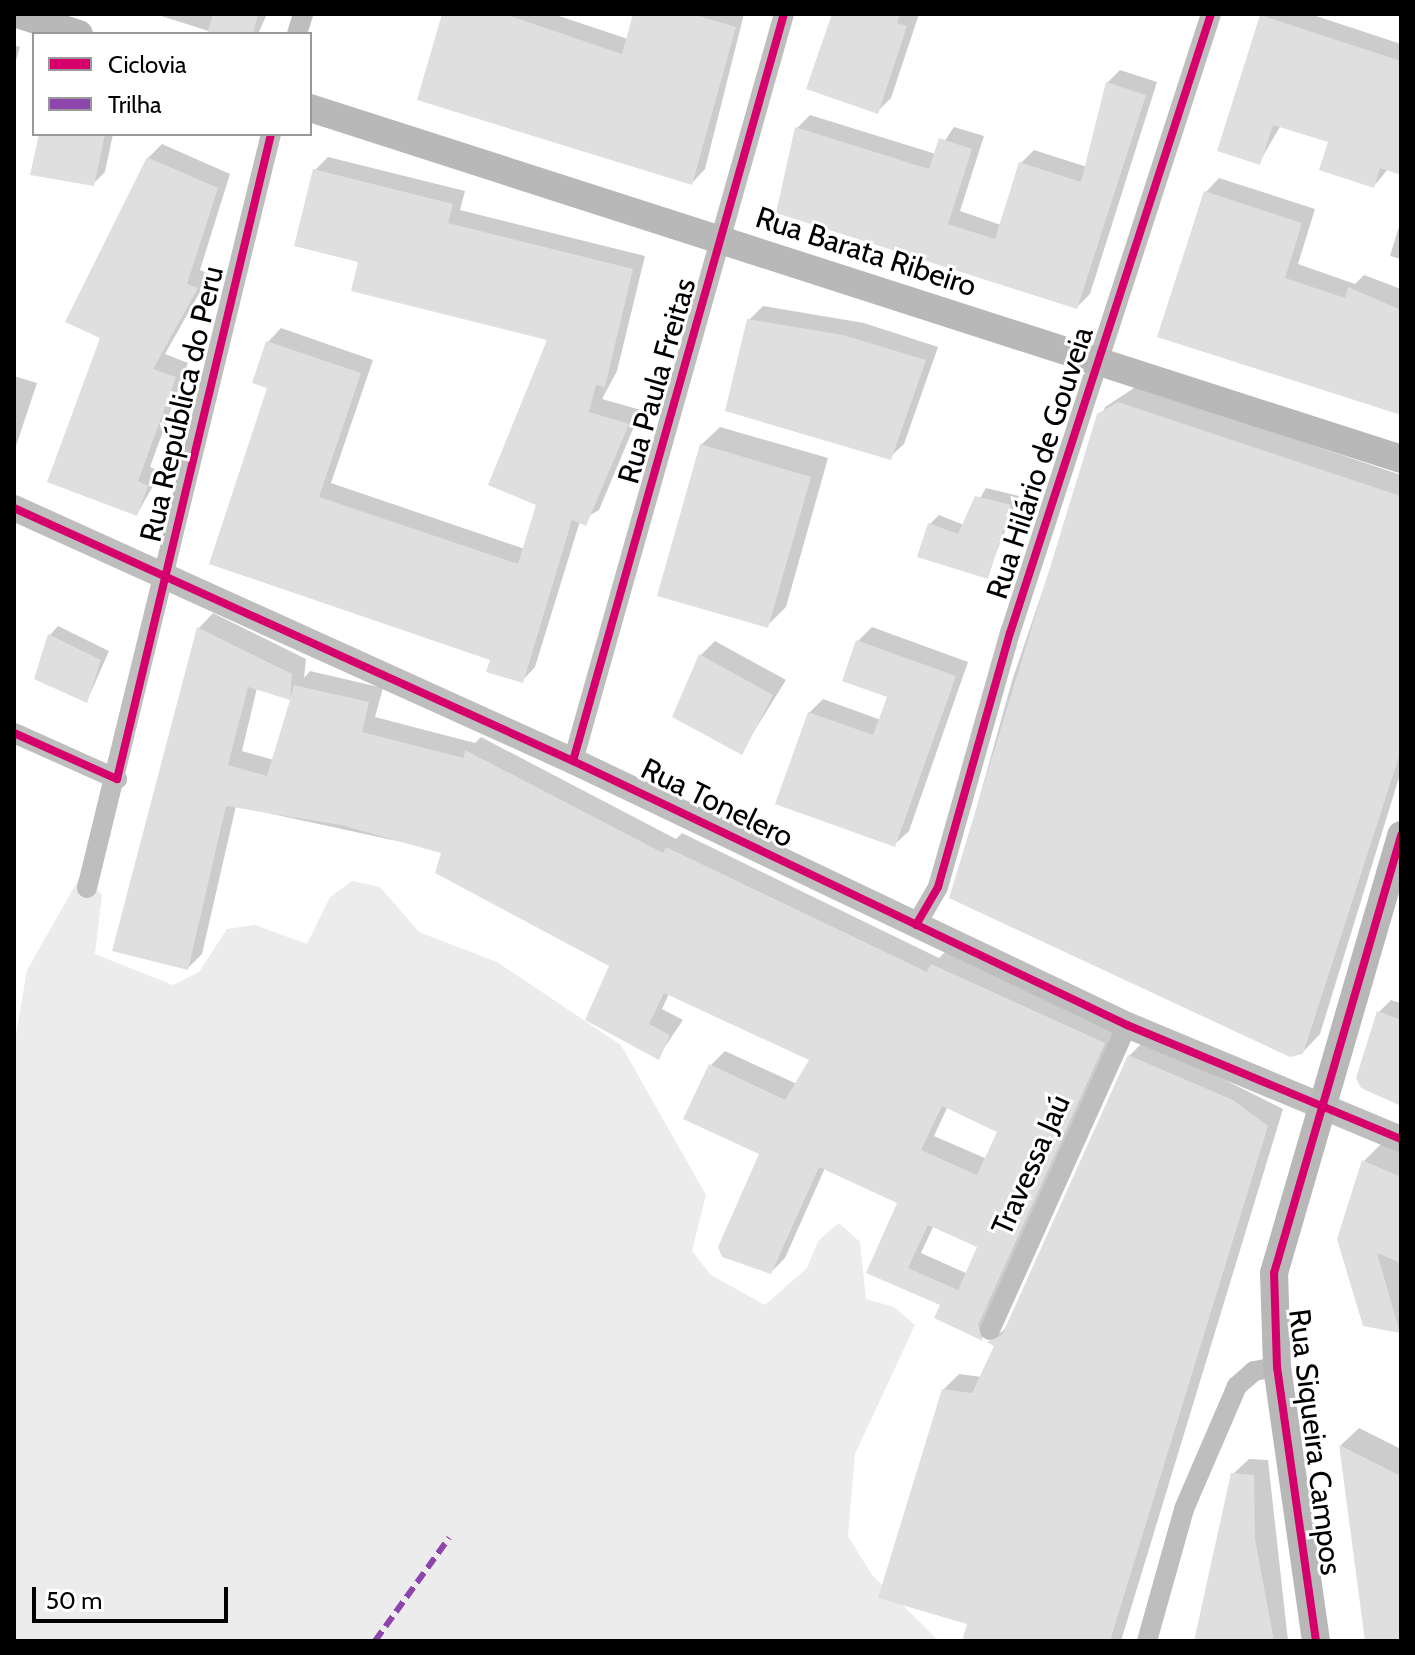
<!DOCTYPE html>
<meta charset="utf-8">
<style>
body{margin:0}
#map{position:relative;width:1415px;height:1655px;overflow:hidden;background:#fff;font-family:Cabin,sans-serif}
div>[style]{position:absolute}
.green>*{inset:0;background:#ececec}
.shadow>*{inset:0;background:#0003}
.building>*{inset:0;background:#dfdfdf}
.minor>*{height:20px;margin:-10px;padding:0 10px;transform-origin:10px;border-radius:10px;background:#bebebe}
.tertiary>*{height:26px;margin:-13px;padding:0 13px;transform-origin:13px;border-radius:13px;background:#bebebe}
.secondary>*{height:28px;margin:-14px;padding:0 14px;transform-origin:14px;border-radius:14px;background:#b8b8b8}
.quiet>*{height:6px;margin-top:-3px;transform-origin:0;background:repeating-linear-gradient(90deg,#8e44ad 0 12px,transparent 0 18px)}
.cycleway>*{height:8px;margin:-4px;padding:0 4px;transform-origin:4px;border-radius:4px;background:#d6006c}
span{translate:-50% -50%;white-space:nowrap;text-align:center;line-height:1.15;-webkit-text-stroke:6px #fff;paint-order:stroke}
.street-label{font-size:30px;color:#000}
.frame{position:absolute;inset:0;border:16px solid #000;pointer-events:none}
.legend{position:absolute;left:32px;top:32px;width:280px;height:104px;box-sizing:border-box;background:#fff;border:2px solid #999;margin:0;padding:10px 14px;list-style:none;font-size:24px;color:#000}
.legend li{display:flex;align-items:center;gap:16px;height:40px}
.legend b{width:40px;border:2px solid #999}
.scale{position:absolute;left:32px;top:1587px;width:196px;height:36px;box-sizing:border-box;border:4px solid #000;border-top:0;padding-left:10px;font-size:24px;line-height:28px;white-space:nowrap;color:#000;-webkit-text-stroke:6px #fff;paint-order:stroke}
</style>
<div id="map">
<div class="green">
<i style="clip-path:polygon(81px 875px,102px 895px,95px 954px,173px 985px,199px 972px,227px 929px,255px 925px,307px 944px,330px 897px,352px 881px,380px 887px,419px 932px,497px 962px,621px 1045px,706px 1195px,692px 1251px,711px 1275px,765px 1305px,807px 1268px,818px 1241px,839px 1223px,860px 1242px,866px 1299px,894px 1307px,915px 1325px,855px 1454px,848px 1536px,872px 1575px,939px 1641px,14px 1641px,14px 1047px,27px 970px)"></i>
</div>
<div class="shadow">
<i style="clip-path:polygon(155px 14px,267px 14px,258px 34px,218px 34px)"></i>
<i style="clip-path:polygon(444px 14px,553px 14px,628px 39px,635px 14px,744px 14px,705px 169px,692px 183px)"></i>
<i style="clip-path:polygon(834px 14px,919px 14px,891px 98px,877px 112px)"></i>
<i style="clip-path:polygon(1264px 14px,1310px 14px,1401px 44px,1401px 173px,1388px 169px,1374px 186px,1330px 141px,1281px 125px,1259px 163px)"></i>
<i style="clip-path:polygon(14px 45px,20px 47px,14px 67px)"></i>
<i style="clip-path:polygon(1120px 70px,1157px 82px,1090px 294px,1077px 307px,797px 128px,810px 115px,936px 154px,954px 127px,984px 136px,960px 211px,1001px 225px,1021px 163px,1034px 150px,1087px 167px,1107px 83px)"></i>
<i style="clip-path:polygon(41px 134px,113px 134px,105px 172px,93px 184px)"></i>
<i style="clip-path:polygon(162px 144px,230px 174px,200px 270px,210px 274px,165px 354px,188px 363px,150px 467px,161px 472px,137px 514px,102px 337px,148px 158px)"></i>
<i style="clip-path:polygon(328px 157px,465px 191px,460px 210px,645px 256px,617px 371px,602px 399px,641px 410px,599px 510px,580px 521px,535px 667px,522px 681px,492px 658px,211px 563px,269px 387px,268px 342px,281px 328px,373px 360px,331px 483px,525px 549px,539px 504px,550px 339px,361px 261px,315px 170px)"></i>
<i style="clip-path:polygon(1219px 178px,1315px 209px,1298px 264px,1355px 284px,1364px 275px,1401px 289px,1401px 412px,1206px 192px)"></i>
<i style="clip-path:polygon(1401px 220px,1401px 259px,1390px 256px)"></i>
<i style="clip-path:polygon(763px 306px,864px 323px,938px 347px,904px 444px,890px 457px,749px 320px)"></i>
<i style="clip-path:polygon(14px 376px,37px 383px,14px 452px)"></i>
<i style="clip-path:polygon(1137px 386px,1401px 475px,1401px 771px,1320px 1034px,1302px 1053px,952px 896px,1012px 681px,1105px 407px)"></i>
<i style="clip-path:polygon(720px 427px,828px 458px,786px 607px,768px 625px,701px 445px)"></i>
<i style="clip-path:polygon(986px 488px,1019px 496px,987px 576px,930px 524px,939px 515px,964px 525px)"></i>
<i style="clip-path:polygon(evenodd,213px 613px,306px 659px,304px 678px,310px 671px,383px 688px,375px 717px,475px 743px,481px 737px,676px 839px,682px 833px,939px 958px,947px 950px,1118px 1028px,996px 1324px,982px 1338px,937px 1317px,943px 1304px,868px 1272px,900px 1202px,825px 1168px,785px 1258px,771px 1272px,762px 1154px,711px 1065px,725px 1051px,797px 1084px,812px 1059px,669px 994px,662px 1009px,683px 1020px,658px 1057px,611px 965px,443px 851px,236px 806px,202px 954px,188px 968px,114px 950px,199px 628px,213px 613px,257px 688px,292px 698px,274px 760px,242px 751px,257px 688px,213px 613px,948px 1106px,1000px 1131px,987px 1159px,934px 1136px,948px 1106px,213px 613px,934px 1225px,980px 1246px,968px 1274px,921px 1253px,934px 1225px)"></i>
<i style="clip-path:polygon(58px 626px,109px 651px,87px 701px,50px 635px)"></i>
<i style="clip-path:polygon(872px 627px,968px 662px,909px 831px,895px 844px,809px 713px,823px 699px,881px 720px,889px 696px,858px 641px)"></i>
<i style="clip-path:polygon(715px 641px,786px 680px,741px 752px,675px 716px,701px 655px)"></i>
<i style="clip-path:polygon(1391px 1000px,1401px 1003px,1401px 1104px,1359px 1078px,1379px 1012px)"></i>
<i style="clip-path:polygon(1145px 1040px,1283px 1109px,1121px 1641px,964px 1641px,970px 1623px,943px 1390px,959px 1374px,982px 1377px,997px 1345px,990px 1342px,1009px 1325px,1129px 1056px)"></i>
<i style="clip-path:polygon(1382px 1143px,1401px 1152px,1401px 1331px,1364px 1325px,1364px 1161px)"></i>
<i style="clip-path:polygon(1359px 1428px,1401px 1449px,1401px 1641px,1367px 1641px,1341px 1445px)"></i>
<i style="clip-path:polygon(1249px 1459px,1268px 1460px,1288px 1641px,1199px 1641px,1233px 1474px)"></i>
</div>
<div class="building">
<i style="clip-path:polygon(213px 14px,258px 14px,253px 34px,207px 34px)"></i>
<i style="clip-path:polygon(442px 14px,504px 14px,622px 54px,633px 14px,692px 14px,736px 27px,692px 185px,417px 100px)"></i>
<i style="clip-path:polygon(832px 14px,900px 14px,897px 23px,907px 26px,878px 114px,806px 89px)"></i>
<i style="clip-path:polygon(1260px 15px,1401px 61px,1401px 175px,1380px 168px,1374px 188px,1319px 170px,1328px 142px,1273px 125px,1260px 165px,1217px 151px)"></i>
<i style="clip-path:polygon(1106px 82px,1146px 95px,1077px 309px,776px 213px,795px 127px,929px 169px,939px 138px,972px 149px,948px 224px,995px 239px,1019px 162px,1081px 182px)"></i>
<i style="clip-path:polygon(39px 134px,105px 134px,94px 186px,30px 175px)"></i>
<i style="clip-path:polygon(147px 157px,218px 188px,187px 284px,198px 288px,153px 369px,176px 377px,138px 481px,148px 486px,137px 516px,47px 482px,100px 338px,65px 322px)"></i>
<i style="clip-path:polygon(313px 169px,453px 204px,448px 223px,633px 269px,605px 387px,596px 385px,589px 412px,629px 424px,586px 526px,572px 520px,523px 683px,486px 672px,490px 660px,209px 564px,267px 388px,252px 383px,266px 341px,361px 373px,319px 497px,518px 564px,536px 505px,488px 485px,547px 340px,351px 291px,358px 262px,294px 246px)"></i>
<i style="clip-path:polygon(1204px 191px,1302px 223px,1285px 278px,1345px 298px,1348px 287px,1401px 310px,1401px 415px,1157px 337px)"></i>
<i style="clip-path:polygon(747px 319px,843px 335px,926px 360px,891px 460px,725px 411px)"></i>
<i style="clip-path:polygon(1118px 402px,1401px 496px,1401px 750px,1303px 1054px,1290px 1057px,949px 898px,1097px 414px)"></i>
<i style="clip-path:polygon(700px 444px,811px 477px,768px 628px,657px 596px)"></i>
<i style="clip-path:polygon(975px 496px,1011px 505px,988px 579px,917px 557px,928px 523px,958px 534px)"></i>
<i style="clip-path:polygon(evenodd,197px 627px,292px 674px,290px 700px,294px 685px,369px 702px,362px 732px,464px 758px,465px 750px,663px 853px,666px 847px,927px 972px,931px 964px,1105px 1043px,978px 1325px,983px 1341px,934px 1318px,940px 1305px,866px 1273px,897px 1203px,819px 1167px,771px 1274px,722px 1257px,718px 1247px,759px 1154px,683px 1119px,709px 1064px,785px 1100px,809px 1060px,664px 993px,649px 1024px,670px 1035px,659px 1060px,585px 1020px,609px 966px,435px 873px,441px 853px,341px 825px,226px 806px,188px 970px,112px 951px,197px 627px,248px 687px,290px 700px,267px 776px,228px 765px,248px 687px,197px 627px,942px 1106px,997px 1132px,977px 1175px,921px 1150px,942px 1106px,197px 627px,928px 1225px,977px 1247px,958px 1290px,908px 1268px,928px 1225px)"></i>
<i style="clip-path:polygon(48px 634px,101px 660px,87px 703px,34px 679px)"></i>
<i style="clip-path:polygon(856px 640px,956px 676px,895px 847px,775px 804px,808px 712px,873px 735px,887px 697px,842px 681px)"></i>
<i style="clip-path:polygon(699px 654px,773px 695px,742px 755px,672px 717px)"></i>
<i style="clip-path:polygon(1377px 1011px,1401px 1020px,1401px 1106px,1361px 1088px,1356px 1078px)"></i>
<i style="clip-path:polygon(1128px 1055px,1233px 1100px,1268px 1126px,1110px 1641px,962px 1641px,967px 1624px,878px 1598px,942px 1389px,972px 1393px,994px 1346px,987px 1342px,1002px 1335px)"></i>
<i style="clip-path:polygon(1362px 1160px,1401px 1177px,1401px 1263px,1377px 1253px,1400px 1333px,1363px 1326px,1337px 1239px)"></i>
<i style="clip-path:polygon(1339px 1445px,1401px 1476px,1401px 1641px,1365px 1641px)"></i>
<i style="clip-path:polygon(1231px 1473px,1254px 1475px,1255px 1539px,1274px 1641px,1194px 1641px)"></i>
</div>
<div class="minor">
<i style="left:297px;top:34px;width:21px;rotate:-73deg"></i>
<i style="left:14px;top:733px;width:113px;rotate:24.1deg"></i>
<i style="left:573px;top:761px;width:776px;rotate:-74.23deg"></i>
<i style="left:87px;top:888px;width:776px;rotate:-76.29deg"></i>
<i style="left:916px;top:925px;width:44px;rotate:-59.9deg"></i>
<i style="left:938px;top:887px;width:264px;rotate:-74.2deg"></i>
<i style="left:1010px;top:633px;width:651px;rotate:-72.01deg"></i>
<i style="left:990px;top:1330px;width:334px;rotate:-65.8deg"></i>
<i style="left:1147px;top:1641px;width:137px;rotate:-74.3deg"></i>
<i style="left:1184px;top:1509px;width:134px;rotate:-66.7deg"></i>
<i style="left:1237px;top:1386px;width:23px;rotate:-41deg"></i>
<i style="left:1254px;top:1371px;width:23px;rotate:-10deg"></i>
</div>
<div class="tertiary">
<i style="left:14px;top:508px;width:614px;rotate:24.35deg"></i>
<i style="left:573px;top:761px;width:614px;rotate:25.48deg"></i>
<i style="left:1127px;top:1025px;width:297px;rotate:22.6deg"></i>
</div>
<div class="secondary">
<i style="left:17px;top:14px;width:65px;rotate:17.9deg"></i>
<i style="left:310px;top:108px;width:1146px;rotate:17.83deg"></i>
<i style="left:1316px;top:1641px;width:277px;rotate:-98.1deg"></i>
<i style="left:1277px;top:1367px;width:94px;rotate:-91.8deg"></i>
<i style="left:1274px;top:1273px;width:456px;rotate:-73.8deg"></i>
</div>
<div class="quiet">
<i style="left:375px;top:1641px;width:127px;rotate:-54.3deg"></i>
</div>
<div class="cycleway">
<i style="left:14px;top:508px;width:614px;rotate:24.35deg"></i>
<i style="left:573px;top:761px;width:614px;rotate:25.48deg"></i>
<i style="left:1127px;top:1025px;width:297px;rotate:22.6deg"></i>
<i style="left:14px;top:733px;width:113px;rotate:24.1deg"></i>
<i style="left:117px;top:779px;width:663px;rotate:-76.57deg"></i>
<i style="left:573px;top:761px;width:776px;rotate:-74.23deg"></i>
<i style="left:916px;top:925px;width:44px;rotate:-59.9deg"></i>
<i style="left:938px;top:887px;width:264px;rotate:-74.2deg"></i>
<i style="left:1010px;top:633px;width:651px;rotate:-72.01deg"></i>
<i style="left:1316px;top:1641px;width:277px;rotate:-98.1deg"></i>
<i style="left:1277px;top:1367px;width:94px;rotate:-91.8deg"></i>
<i style="left:1274px;top:1273px;width:456px;rotate:-73.8deg"></i>
</div>
<div class="street-label">
<span style="left:866px;top:252px;rotate:18deg">Rua Barata Ribeiro</span>
<span style="left:657px;top:381px;rotate:-74deg">Rua Paula Freitas</span>
<span style="left:182px;top:404px;rotate:-77deg">Rua República do Peru</span>
<span style="left:1040px;top:463px;rotate:-72deg">Rua Hilário de Gouveia</span>
<span style="left:717px;top:803px;rotate:26deg">Rua Tonelero</span>
<span style="left:1031px;top:1165px;rotate:-66deg">Travessa Jaú</span>
<span style="left:1315px;top:1442px;rotate:83deg">Rua Siqueira Campos</span>
</div>
<div class="frame"></div>
<ul class="legend">
<li><b style="height:10px;background:#d6006c"></b>Ciclovia</li>
<li><b style="height:10px;background:#8e44ad"></b>Trilha</li>
</ul>
<div class="scale">50 m</div>
</div>
